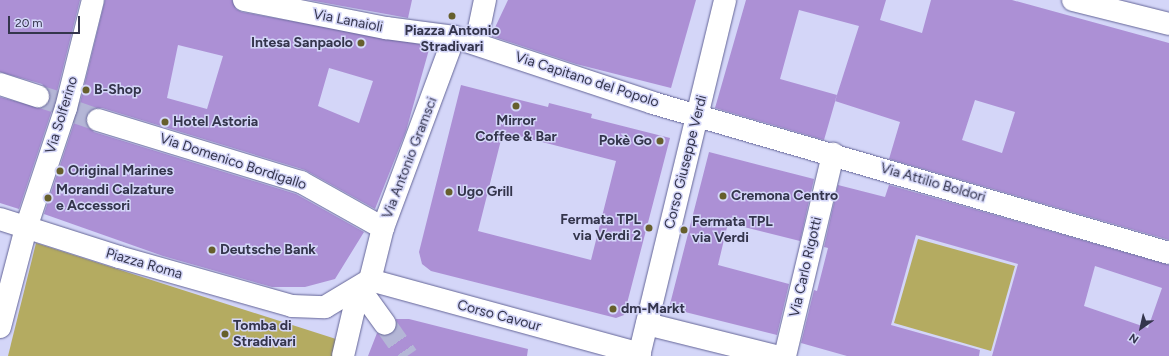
<!DOCTYPE html>
<meta charset="utf-8">
<style>
body{margin:0}
#map{position:relative;width:1169px;height:356px;overflow:hidden;background:#d4d6f8;font-family:Figtree,sans-serif}
div>[style]{position:absolute}
.green>*{inset:0;background:#b4ab61}
.building>*{inset:0;background:#ac90d5}
.minor-tunnel>*{height:22px;margin-top:-11px;transform-origin:0;background:repeating-linear-gradient(90deg,#b4b6d6 0 22px,transparent 0 33px)}
.roads{filter:drop-shadow(0 0 1px #646597) drop-shadow(0 0 1px #646597)}
.minor>*{height:22px;margin:-11px;padding:0 11px;transform-origin:11px;border-radius:11px;background:#fff}
.dots>*{width:11px;height:11px;translate:-50% -50%;box-sizing:border-box;border:2px solid #d4d6f8;border-radius:50%}
span{translate:-50% -50%;white-space:nowrap;text-align:center;line-height:1.15;-webkit-text-stroke:3px #d4d6f8;paint-order:stroke}
.street-label{font-size:14px;color:#34354c}
.poi-label{font-size:14px;color:#34354c;font-weight:700}
.right{translate:-100% -50%;text-align:right}
.left{translate:0 -50%;text-align:left}
.north{position:absolute;left:1121px;top:308px;width:40px;height:40px;-webkit-text-stroke:3px #d4d6f8;paint-order:stroke;rotate:214deg;font-size:11px;font-weight:700;line-height:16px;text-align:center;color:#34354c}
.north::after{content:'';display:block;margin:auto;width:14px;height:18px;background:#34354c;clip-path:polygon(50% 0,100% 100%,50% 72%,0 100%)}
.scale{position:absolute;left:8px;top:16px;width:72px;height:18px;box-sizing:border-box;border:2px solid #34354c;border-top:0;padding-left:5px;font-size:12px;line-height:14px;white-space:nowrap;color:#34354c;-webkit-text-stroke:3px #d4d6f8;paint-order:stroke}
</style>
<div id="map">
<div class="green">
<i style="clip-path:polygon(918px 239px,1015px 266px,991px 351px,894px 323px)"></i>
<i style="clip-path:polygon(36px 243px,336px 339px,332px 356px,8px 356px)"></i>
</div>
<div class="building">
<i style="clip-path:polygon(0 0,80px 0,54px 104px,19px 209px,0 203px,0 97px,40px 108px,47px 105px,50px 94px,42px 84px,0 72px)"></i>
<i style="clip-path:polygon(evenodd,105px 0,232px 0,236px 9px,242px 12px,430px 46px,406px 131px,375px 209px,305px 170px,102px 108px,95px 108px,86px 116px,86px 123px,94px 132px,296px 194px,364px 232px,335px 279px,305px 287px,272px 287px,163px 256px,44px 214px,78px 111px,105px 0,178px 45px,223px 56px,207px 109px,167px 98px,178px 45px,105px 0,329px 68px,373px 81px,359px 123px,318px 106px,329px 68px)"></i>
<i style="clip-path:polygon(309px 0,412px 0,408px 18px)"></i>
<i style="clip-path:polygon(508px 0,696px 0,671px 88px,576px 64px,491px 36px)"></i>
<i style="clip-path:polygon(evenodd,746px 0,886px 0,880px 20px,922px 33px,931px 0,1012px 0,1169px 43px,1169px 240px,889px 159px,900px 122px,835px 101px,859px 26px,799px 10px,780px 79px,837px 95px,824px 140px,715px 108px,746px 0,975px 100px,1015px 112px,1002px 153px,962px 140px,975px 100px)"></i>
<i style="clip-path:polygon(evenodd,461px 85px,548px 107px,549px 103px,592px 114px,591px 118px,670px 138px,624px 315px,616px 318px,431px 271px,422px 264px,419px 252px,461px 85px,503px 132px,616px 161px,591px 260px,478px 231px,503px 132px)"></i>
<i style="clip-path:polygon(709px 152px,814px 179px,800px 241px,728px 223px,718px 265px,789px 284px,777px 335px,669px 308px)"></i>
<i style="clip-path:polygon(evenodd,838px 185px,885px 197px,889px 185px,1169px 265px,1169px 356px,992px 356px,1018px 264px,916px 235px,891px 325px,980px 350px,979px 356px,847px 356px,801px 343px,814px 290px,817px 291px,828px 248px,824px 247px,838px 185px,1095px 266px,1162px 288px,1148px 328px,1084px 306px,1095px 266px)"></i>
<i style="clip-path:polygon(396px 319px,409px 319px,528px 349px,527px 356px,368px 356px,377px 333px,386px 336px,392px 334px,397px 329px)"></i>
</div>
<div class="minor-tunnel">
<i style="left:38px;top:96px;width:22px;rotate:18deg"></i>
<i style="left:75px;top:112px;width:24px;rotate:19deg"></i>
<i style="left:385px;top:324px;width:39px;rotate:55deg"></i>
</div>
<div class="roads">
<div class="minor">
<i style="left:244px;top:0;width:145px;rotate:11.2deg"></i>
<i style="left:386px;top:28px;width:69px;rotate:7.5deg"></i>
<i style="left:454px;top:37px;width:210px;rotate:18.3deg"></i>
<i style="left:653px;top:103px;width:537px;rotate:16.21deg"></i>
<i style="left:1073px;top:0;width:99px;rotate:14deg"></i>
<i style="left:476px;top:43px;width:44px;rotate:-78.2deg"></i>
<i style="left:0;top:84px;width:40px;rotate:18deg"></i>
<i style="left:98px;top:120px;width:212px;rotate:17deg"></i>
<i style="left:301px;top:182px;width:94px;rotate:29.3deg"></i>
<i style="left:0;top:219px;width:125px;rotate:17.7deg"></i>
<i style="left:119px;top:257px;width:180px;rotate:15.8deg"></i>
<i style="left:292px;top:306px;width:33px;rotate:2deg"></i>
<i style="left:325px;top:307px;width:52px;rotate:-31deg"></i>
<i style="left:370px;top:280px;width:280px;rotate:15.3deg"></i>
<i style="left:370px;top:280px;width:54px;rotate:-76deg"></i>
<i style="left:383px;top:228px;width:204px;rotate:-69.6deg"></i>
<i style="left:359px;top:288px;width:44px;rotate:54.2deg"></i>
<i style="left:647px;top:324px;width:132px;rotate:14deg"></i>
<i style="left:0;top:327px;width:102px;rotate:-75.3deg"></i>
<i style="left:26px;top:228px;width:126px;rotate:-71.6deg"></i>
<i style="left:66px;top:108px;width:111px;rotate:-76deg"></i>
<i style="left:343px;top:356px;width:70px;rotate:-76.8deg"></i>
<i style="left:639px;top:356px;width:366px;rotate:-76.4deg"></i>
<i style="left:785px;top:356px;width:208px;rotate:-76.6deg"></i>
</div>
</div>
<div class="dots">
<i style="left:452px;top:16px;background:#665f2c"></i>
<i style="left:361px;top:43px;background:#665f2c"></i>
<i style="left:86px;top:90px;background:#665f2c"></i>
<i style="left:516px;top:106px;background:#665f2c"></i>
<i style="left:165px;top:122px;background:#665f2c"></i>
<i style="left:660px;top:141px;background:#665f2c"></i>
<i style="left:60px;top:171px;background:#665f2c"></i>
<i style="left:449px;top:192px;background:#665f2c"></i>
<i style="left:723px;top:196px;background:#665f2c"></i>
<i style="left:48px;top:198px;background:#665f2c"></i>
<i style="left:649px;top:228px;background:#665f2c"></i>
<i style="left:684px;top:230px;background:#665f2c"></i>
<i style="left:212px;top:250px;background:#665f2c"></i>
<i style="left:613px;top:309px;background:#665f2c"></i>
<i style="left:225px;top:334px;background:#665f2c"></i>
</div>
<div class="street-label">
<span style="left:348px;top:21px;rotate:11deg">Via Lanaioli</span>
<span style="left:587px;top:80px;rotate:18deg">Via Capitano del Popolo</span>
<span style="left:62px;top:115px;rotate:-73deg">Via Solferino</span>
<span style="left:410px;top:158px;rotate:-69deg">Via Antonio Gramsci</span>
<span style="left:233px;top:162px;rotate:18deg">Via Domenico Bordigallo</span>
<span style="left:686px;top:162px;rotate:-76deg">Corso Giuseppe Verdi</span>
<span style="left:933px;top:183px;rotate:16deg">Via Attilio Boldori</span>
<span style="left:144px;top:264px;rotate:16deg">Piazza Roma</span>
<span style="left:806px;top:267px;rotate:-77deg">Via Carlo Rigotti</span>
<span style="left:499px;top:316px;rotate:15deg">Corso Cavour</span>
</div>
<div class="poi-label">
<span style="left:452px;top:39px">Piazza Antonio<br>Stradivari</span>
<span class="right" style="left:353px;top:43px">Intesa Sanpaolo</span>
<span class="left" style="left:94px;top:90px">B-Shop</span>
<span style="left:516px;top:129px">Mirror<br>Coffee &amp; Bar</span>
<span class="left" style="left:173px;top:122px">Hotel Astoria</span>
<span class="right" style="left:652px;top:141px">Pokè Go</span>
<span class="left" style="left:68px;top:171px">Original Marines</span>
<span class="left" style="left:56px;top:198px">Morandi Calzature<br>e Accessori</span>
<span class="left" style="left:457px;top:192px">Ugo Grill</span>
<span class="left" style="left:731px;top:196px">Cremona Centro</span>
<span class="right" style="left:641px;top:228px">Fermata TPL<br>via Verdi 2</span>
<span class="left" style="left:692px;top:230px">Fermata TPL<br>via Verdi</span>
<span class="left" style="left:220px;top:250px">Deutsche Bank</span>
<span class="left" style="left:621px;top:309px">dm-Markt</span>
<span class="left" style="left:233px;top:334px">Tomba di<br>Stradivari</span>
</div>
<div class="north">N</div>
<div class="scale">20 m</div>
</div>
